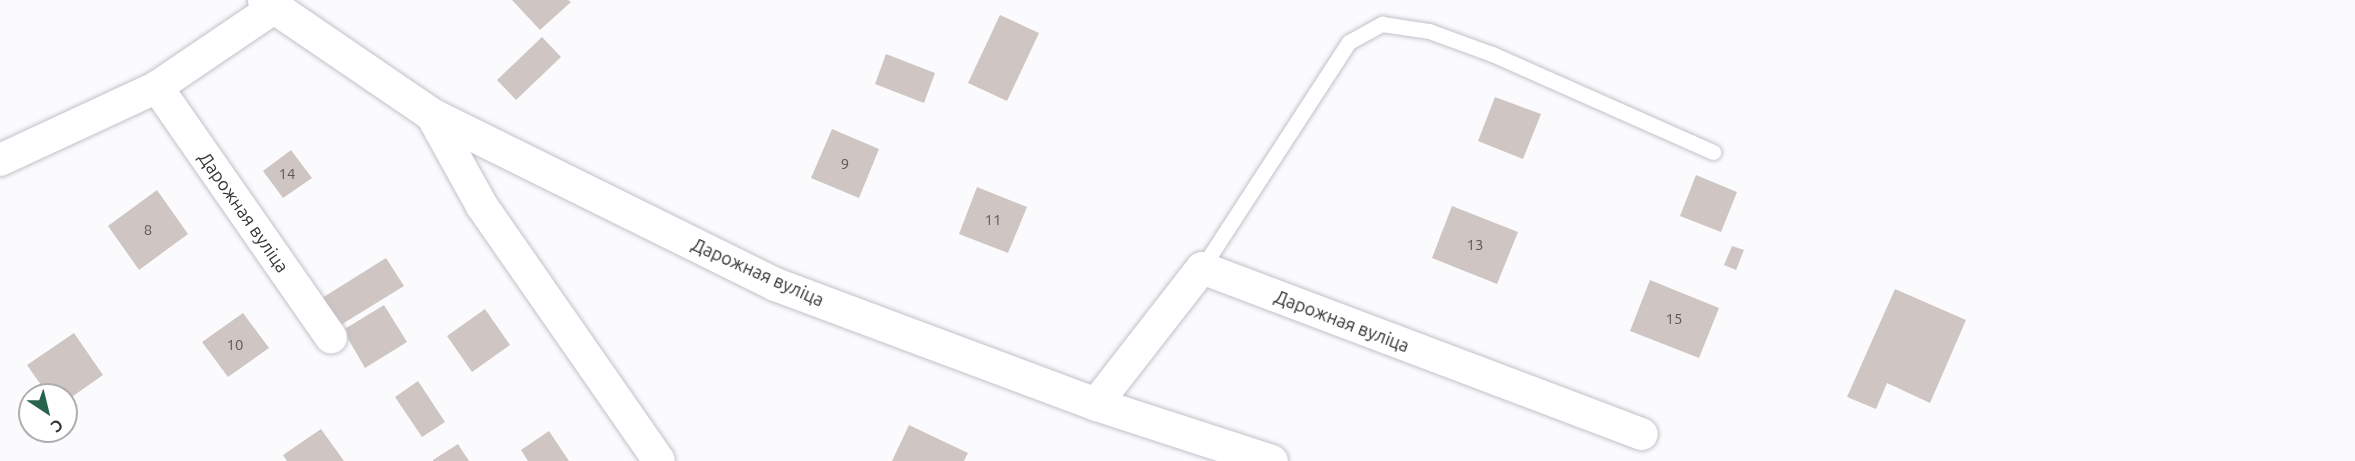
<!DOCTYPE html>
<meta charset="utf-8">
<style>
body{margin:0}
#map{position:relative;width:2355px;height:461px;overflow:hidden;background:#fbfbfe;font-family:Ubuntu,sans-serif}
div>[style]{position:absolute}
.building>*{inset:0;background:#cfc5c3}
.roads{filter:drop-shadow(0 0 2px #c1c1c9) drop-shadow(0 0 2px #c1c1c9)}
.lane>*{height:15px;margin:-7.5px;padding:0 7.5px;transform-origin:7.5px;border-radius:7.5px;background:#fff}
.street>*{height:32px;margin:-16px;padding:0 16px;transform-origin:16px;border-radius:16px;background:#fff}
.secondary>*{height:33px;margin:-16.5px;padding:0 16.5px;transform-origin:16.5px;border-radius:16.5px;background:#fff}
span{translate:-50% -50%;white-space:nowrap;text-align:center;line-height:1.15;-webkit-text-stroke:6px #fff;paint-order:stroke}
.number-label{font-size:15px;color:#5b585a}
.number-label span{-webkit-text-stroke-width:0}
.street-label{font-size:18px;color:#343437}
.north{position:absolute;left:18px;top:383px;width:60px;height:60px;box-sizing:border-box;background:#fff;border:2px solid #aeaeaf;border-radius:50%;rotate:145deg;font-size:16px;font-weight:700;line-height:24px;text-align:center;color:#343437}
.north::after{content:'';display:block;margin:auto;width:21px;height:27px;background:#28634c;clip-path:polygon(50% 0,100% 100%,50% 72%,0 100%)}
</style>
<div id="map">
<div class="building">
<i style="clip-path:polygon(512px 0,568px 0,571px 2px,540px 30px)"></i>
<i style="clip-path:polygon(1000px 15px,1039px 33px,1007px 101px,968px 83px)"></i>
<i style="clip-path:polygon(542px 37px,561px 57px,516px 100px,497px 80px)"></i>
<i style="clip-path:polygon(886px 54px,935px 73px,924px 103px,875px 84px)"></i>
<i style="clip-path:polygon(1495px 97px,1541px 114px,1523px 159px,1478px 141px)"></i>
<i style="clip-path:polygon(832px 129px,879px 149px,859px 198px,811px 178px)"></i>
<i style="clip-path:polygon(291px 150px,312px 178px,283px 198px,263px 171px)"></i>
<i style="clip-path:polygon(1696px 175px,1737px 192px,1721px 232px,1680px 216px)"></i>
<i style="clip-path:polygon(977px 187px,1027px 207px,1008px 253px,959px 234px)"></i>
<i style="clip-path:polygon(157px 190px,188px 234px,139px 270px,108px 226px)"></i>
<i style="clip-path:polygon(1452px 206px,1518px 232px,1497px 284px,1432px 258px)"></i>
<i style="clip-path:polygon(1732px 246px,1744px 250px,1736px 270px,1724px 265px)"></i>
<i style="clip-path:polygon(386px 258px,404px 286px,339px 326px,322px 298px)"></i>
<i style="clip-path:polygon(1650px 280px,1719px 308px,1699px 358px,1630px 331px)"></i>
<i style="clip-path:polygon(1895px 289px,1966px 320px,1930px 403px,1887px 383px,1876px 409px,1847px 397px)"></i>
<i style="clip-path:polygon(384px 305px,407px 342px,365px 368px,343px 330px)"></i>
<i style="clip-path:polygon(485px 309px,510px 345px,472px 372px,447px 336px)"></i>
<i style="clip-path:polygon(243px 313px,269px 348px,228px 377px,202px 342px)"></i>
<i style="clip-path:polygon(74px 333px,103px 375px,66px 401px,66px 395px,48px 395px,27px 365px)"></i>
<i style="clip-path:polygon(418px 381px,445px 422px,422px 437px,395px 397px)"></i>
<i style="clip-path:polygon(909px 425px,968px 453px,964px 461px,892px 461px)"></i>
<i style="clip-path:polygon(321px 429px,344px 461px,287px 461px,283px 455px)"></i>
<i style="clip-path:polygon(549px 431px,569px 461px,528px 461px,521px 450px)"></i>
<i style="clip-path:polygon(458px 444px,469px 461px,433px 461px,433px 460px)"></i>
</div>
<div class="roads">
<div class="lane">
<i style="left:1202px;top:268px;width:270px;rotate:-57deg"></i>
<i style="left:1349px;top:42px;width:38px;rotate:-29deg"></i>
<i style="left:1382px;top:24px;width:48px;rotate:8.5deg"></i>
<i style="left:1429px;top:31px;width:67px;rotate:20.1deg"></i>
<i style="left:1492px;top:54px;width:242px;rotate:23.9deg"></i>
</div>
<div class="street">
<i style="left:157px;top:87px;width:305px;rotate:55.2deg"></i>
<i style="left:431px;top:114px;width:105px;rotate:61deg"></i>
<i style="left:482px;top:206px;width:310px;rotate:55.2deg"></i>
<i style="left:0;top:160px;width:173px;rotate:-24.9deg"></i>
<i style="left:157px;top:87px;width:143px;rotate:-34.1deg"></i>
<i style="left:1096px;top:404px;width:172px;rotate:-52.1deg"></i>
<i style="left:1202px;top:268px;width:470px;rotate:20.7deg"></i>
</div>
<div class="secondary">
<i style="left:264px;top:0;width:202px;rotate:34.3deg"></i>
<i style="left:431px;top:114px;width:384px;rotate:26.3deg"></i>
<i style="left:775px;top:284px;width:343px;rotate:20.5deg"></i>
<i style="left:1096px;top:404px;width:184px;rotate:18deg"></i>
</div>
</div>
<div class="number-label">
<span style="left:845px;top:164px">9</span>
<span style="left:287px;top:174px">14</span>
<span style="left:993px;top:220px">11</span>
<span style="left:148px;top:230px">8</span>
<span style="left:1475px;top:245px">13</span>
<span style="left:1674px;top:319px">15</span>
<span style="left:235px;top:345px">10</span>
</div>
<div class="street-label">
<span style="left:244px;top:212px;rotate:55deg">Дарожная вуліца</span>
<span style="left:758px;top:272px;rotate:24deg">Дарожная вуліца</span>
<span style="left:1342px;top:321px;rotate:21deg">Дарожная вуліца</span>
</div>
<div class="north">С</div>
</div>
